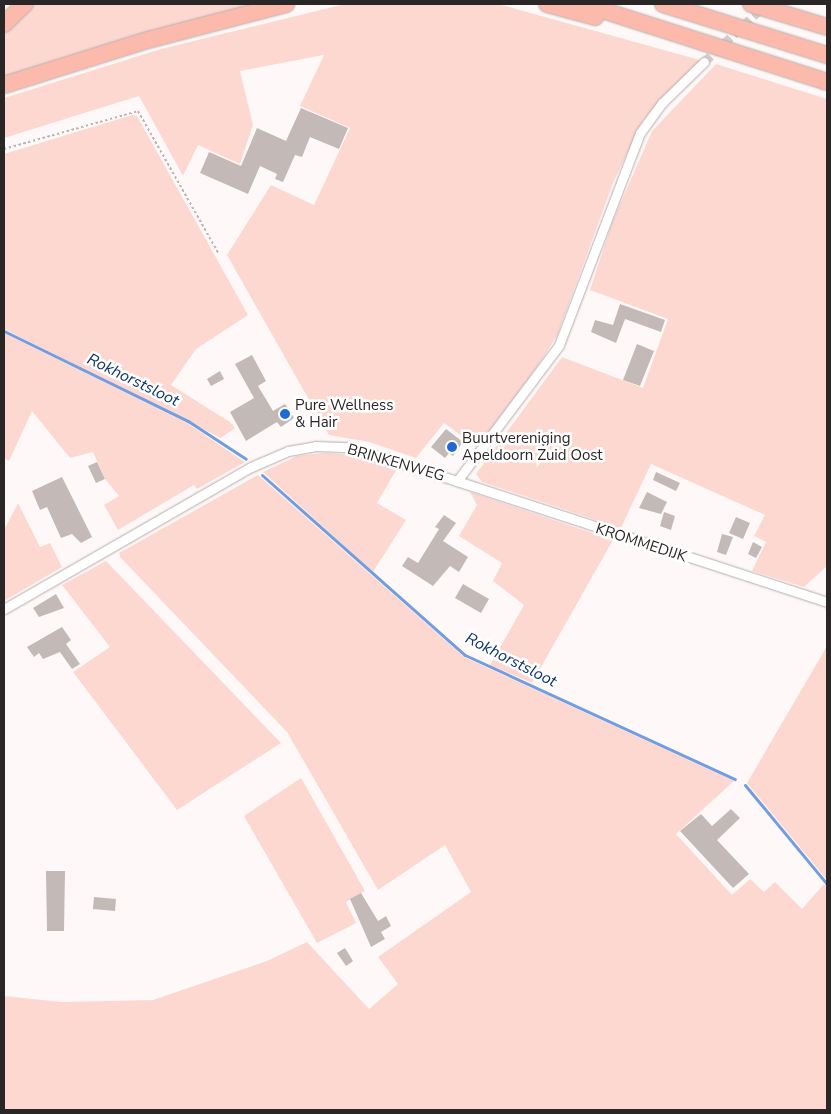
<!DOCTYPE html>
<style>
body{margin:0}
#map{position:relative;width:831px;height:1114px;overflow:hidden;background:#fef9f8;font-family:"Nunito Sans",sans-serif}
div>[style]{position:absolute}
.green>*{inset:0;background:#fdd8d1}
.stream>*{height:3px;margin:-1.5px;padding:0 1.5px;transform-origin:1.5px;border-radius:1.5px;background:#729de0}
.building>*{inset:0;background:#c3b9b7}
.street-tunnel>*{height:9px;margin-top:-4.5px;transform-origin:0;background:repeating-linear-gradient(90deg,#d4cfce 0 9px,transparent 0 13.5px)}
.path>*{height:2px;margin-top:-1px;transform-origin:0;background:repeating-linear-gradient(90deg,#b9b5b4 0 2.5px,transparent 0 5px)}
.roads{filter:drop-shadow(0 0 1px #b6acaa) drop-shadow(0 0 1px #b6acaa)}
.street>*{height:9px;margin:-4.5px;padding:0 4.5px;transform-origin:4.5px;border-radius:4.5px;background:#fff}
.highway>*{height:16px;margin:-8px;padding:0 8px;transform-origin:8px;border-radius:8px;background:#fcbaac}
.dots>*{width:14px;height:14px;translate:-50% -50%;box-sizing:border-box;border:2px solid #fff;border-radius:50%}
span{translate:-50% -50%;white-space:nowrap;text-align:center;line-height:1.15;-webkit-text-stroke:5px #fff;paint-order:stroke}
.poi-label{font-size:15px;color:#2a2625}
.left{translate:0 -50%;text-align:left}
.street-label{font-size:15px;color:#2a2625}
.water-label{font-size:16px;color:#0c346f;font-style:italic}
.frame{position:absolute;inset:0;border:5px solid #2a2625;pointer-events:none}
</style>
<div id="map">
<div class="green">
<i style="clip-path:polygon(31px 4px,270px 4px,4px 80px,4px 32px)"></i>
<i style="clip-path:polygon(345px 4px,498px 4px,700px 60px,643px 120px,613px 183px,557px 336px,535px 370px,484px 438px,467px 440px,444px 423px,416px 458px,369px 442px,329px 435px,227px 255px,271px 185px,314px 205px,350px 128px,300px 106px,324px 55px,240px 71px,253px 125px,240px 164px,198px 145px,183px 176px,139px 96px,4px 138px,4px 98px,161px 49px)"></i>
<i style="clip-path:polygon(716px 64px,827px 99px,827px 566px,804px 587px,752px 571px,766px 542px,754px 536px,765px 515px,651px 464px,621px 528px,482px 482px,476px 474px,562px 357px,643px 388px,668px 319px,590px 290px,612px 223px,652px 131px)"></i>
<i style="clip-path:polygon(132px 115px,137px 116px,248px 315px,196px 349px,171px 385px,230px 422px,235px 428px,221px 438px,4px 329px,4px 154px)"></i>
<i style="clip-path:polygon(4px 333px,187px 423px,245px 462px,197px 489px,194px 485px,118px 530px,104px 505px,119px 496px,105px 479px,93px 452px,70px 458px,32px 411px,9px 461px,4px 458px)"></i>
<i style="clip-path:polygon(323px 453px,356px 455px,398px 467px,377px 503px,406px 520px,373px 572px,263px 472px,297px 456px)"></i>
<i style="clip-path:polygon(258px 475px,464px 657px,734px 781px,676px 834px,732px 895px,750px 879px,764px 892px,775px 882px,802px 909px,824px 884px,827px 888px,827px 1110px,4px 1110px,4px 996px,62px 1002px,153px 1000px,267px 961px,307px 942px,369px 1009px,398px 984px,378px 957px,471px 892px,445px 845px,378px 890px,287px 732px,120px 557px,119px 553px)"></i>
<i style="clip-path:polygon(470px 492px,613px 540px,532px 683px,490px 665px,524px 605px,493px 581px,502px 563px,459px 536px,477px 505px)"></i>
<i style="clip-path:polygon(18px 503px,40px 547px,50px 543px,62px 567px,4px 601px,4px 530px)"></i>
<i style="clip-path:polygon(106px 561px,281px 743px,177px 810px,73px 672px,110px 647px,62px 585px)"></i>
<i style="clip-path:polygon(827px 646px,827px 880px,747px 783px)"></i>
<i style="clip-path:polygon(301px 778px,365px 891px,346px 902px,356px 923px,317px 943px,244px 816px)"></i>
</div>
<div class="stream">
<i style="left:4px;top:331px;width:205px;rotate:26.1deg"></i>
<i style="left:188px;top:421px;width:69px;rotate:33.2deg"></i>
<i style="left:262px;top:475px;width:271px;rotate:41.6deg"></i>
<i style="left:465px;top:655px;width:297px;rotate:24.7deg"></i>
<i style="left:745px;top:785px;width:129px;rotate:50.4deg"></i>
</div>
<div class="building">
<i style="clip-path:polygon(301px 108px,348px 128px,339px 149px,310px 137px,302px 157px,295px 155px,283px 182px,275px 179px,277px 174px,260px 166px,248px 194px,200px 173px,209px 152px,241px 166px,257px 128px,286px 141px)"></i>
<i style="clip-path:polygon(620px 304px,665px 320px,661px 332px,625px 319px,616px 343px,591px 332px,595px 320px,613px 325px)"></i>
<i style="clip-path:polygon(637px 344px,654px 351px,640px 386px,623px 380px)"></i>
<i style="clip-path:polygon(252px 355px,266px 381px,258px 386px,273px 411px,285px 404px,294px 418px,281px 427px,277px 422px,246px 441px,230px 412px,254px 398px,235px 364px)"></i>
<i style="clip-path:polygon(220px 371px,224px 379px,211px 386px,207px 379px)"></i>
<i style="clip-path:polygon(446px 429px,463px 442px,453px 456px,449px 453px,445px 458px,431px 447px)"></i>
<i style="clip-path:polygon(97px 462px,105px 479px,96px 483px,88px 466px)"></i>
<i style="clip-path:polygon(656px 472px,680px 483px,676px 491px,653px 480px)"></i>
<i style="clip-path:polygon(62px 477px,92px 537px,81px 543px,72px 534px,61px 538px,47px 507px,40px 510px,32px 491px)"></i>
<i style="clip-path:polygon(647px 492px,667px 502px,661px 514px,639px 508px)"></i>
<i style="clip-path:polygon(664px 512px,675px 516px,671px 530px,660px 526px)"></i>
<i style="clip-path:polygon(444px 515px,456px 523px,443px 541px,468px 557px,459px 572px,450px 566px,433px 586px,402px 566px,408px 557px,418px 563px,439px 529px,435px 527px)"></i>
<i style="clip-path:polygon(736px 517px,750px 523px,743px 539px,729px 533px)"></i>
<i style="clip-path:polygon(722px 534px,733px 537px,726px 555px,717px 552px)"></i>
<i style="clip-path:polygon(753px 542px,762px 547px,756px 558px,748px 554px)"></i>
<i style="clip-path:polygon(463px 584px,489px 599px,481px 613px,455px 598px)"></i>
<i style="clip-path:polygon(56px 594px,64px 608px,39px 617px,33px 608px)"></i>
<i style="clip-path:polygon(62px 627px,71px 640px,66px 644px,80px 664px,72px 669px,60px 652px,43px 659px,39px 653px,34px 657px,27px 647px)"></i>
<i style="clip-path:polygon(731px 809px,740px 818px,717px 840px,749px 874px,733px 888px,680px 831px,701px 814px,712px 826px)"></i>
<i style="clip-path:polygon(46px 871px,65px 871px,64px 931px,47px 931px)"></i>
<i style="clip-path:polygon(361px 893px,378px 921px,386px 916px,391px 926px,381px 932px,385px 939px,371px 947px,350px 899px)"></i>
<i style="clip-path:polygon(94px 897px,116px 899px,115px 911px,93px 909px)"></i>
<i style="clip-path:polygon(345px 948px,353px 961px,346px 966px,337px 953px)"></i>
</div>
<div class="street-tunnel">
<i style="left:704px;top:62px;width:82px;rotate:-43deg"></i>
</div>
<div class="path">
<i style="left:4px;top:149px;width:139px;rotate:-15.8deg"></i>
<i style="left:138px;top:111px;width:164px;rotate:60.5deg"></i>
</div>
<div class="roads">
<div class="street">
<i style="left:457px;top:481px;width:389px;rotate:18.1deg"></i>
<i style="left:4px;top:609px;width:285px;rotate:-29.9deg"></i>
<i style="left:251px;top:467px;width:40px;rotate:-23.4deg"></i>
<i style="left:288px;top:451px;width:27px;rotate:-10deg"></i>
<i style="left:315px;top:446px;width:33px;rotate:2deg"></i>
<i style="left:348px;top:447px;width:114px;rotate:17.3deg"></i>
<i style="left:457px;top:481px;width:170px;rotate:-53.1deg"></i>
<i style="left:559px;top:345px;width:227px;rotate:-69.1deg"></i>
<i style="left:640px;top:133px;width:37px;rotate:-54deg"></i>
<i style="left:662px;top:103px;width:59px;rotate:-44.3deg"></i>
</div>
<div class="highway">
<i style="left:547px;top:4px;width:50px;rotate:15.2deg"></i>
<i style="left:583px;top:4px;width:256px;rotate:17.7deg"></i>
<i style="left:663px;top:4px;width:172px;rotate:17.3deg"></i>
<i style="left:751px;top:4px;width:79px;rotate:16.8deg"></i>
<i style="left:4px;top:24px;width:29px;rotate:-44deg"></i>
<i style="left:4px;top:85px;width:151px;rotate:-17.4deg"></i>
<i style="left:148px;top:40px;width:143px;rotate:-14.6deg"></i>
</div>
</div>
<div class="dots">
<i style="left:285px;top:414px;background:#2169d4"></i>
<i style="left:452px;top:447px;background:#2169d4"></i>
</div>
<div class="poi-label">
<span class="left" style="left:295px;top:414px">Pure Wellness<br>&amp; Hair</span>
<span class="left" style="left:462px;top:447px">Buurtvereniging<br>Apeldoorn Zuid Oost</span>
</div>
<div class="street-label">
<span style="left:396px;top:463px;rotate:16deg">BRINKENWEG</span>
<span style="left:641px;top:543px;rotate:18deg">KROMMEDIJK</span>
</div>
<div class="water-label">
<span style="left:133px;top:380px;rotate:26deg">Rokhorstsloot</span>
<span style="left:511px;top:660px;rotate:27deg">Rokhorstsloot</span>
</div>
<div class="frame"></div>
</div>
